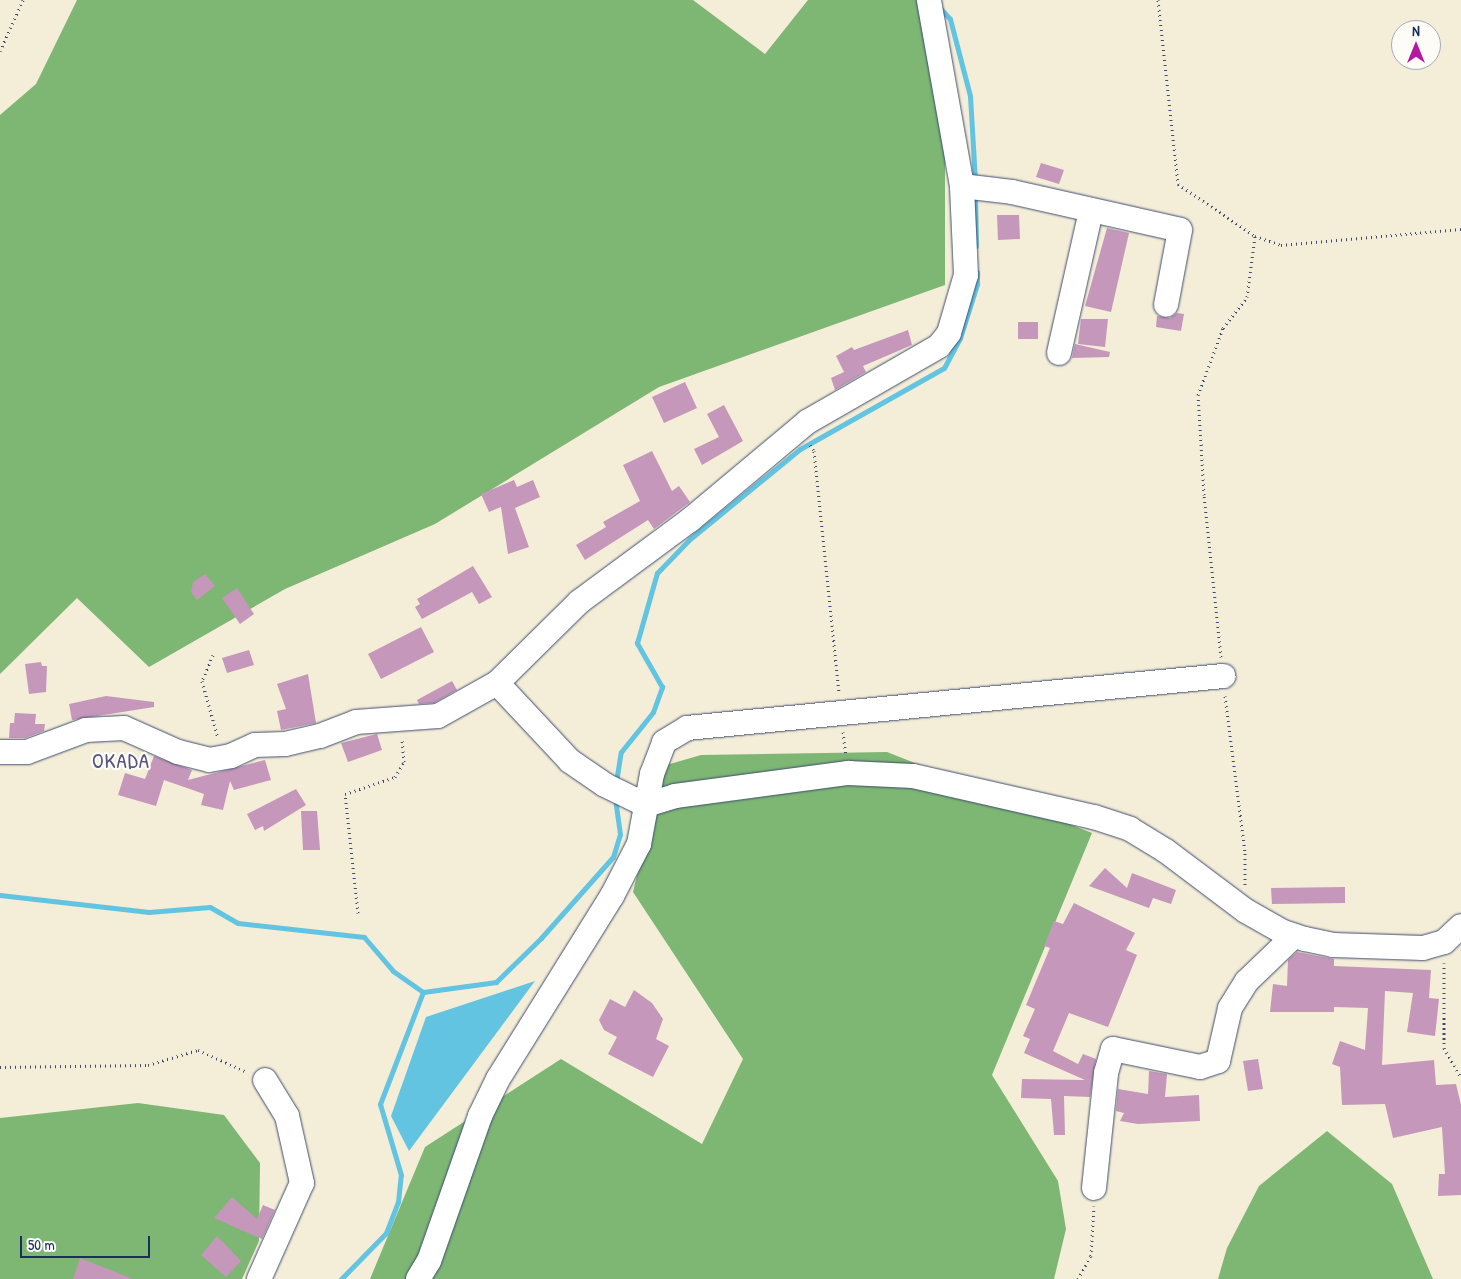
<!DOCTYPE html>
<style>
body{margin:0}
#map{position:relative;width:1461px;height:1279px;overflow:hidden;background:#f4edd8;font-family:"Patrick Hand",sans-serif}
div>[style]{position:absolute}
.forest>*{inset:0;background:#7eb673}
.water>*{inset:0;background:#62c4e0}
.stream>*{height:5px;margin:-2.5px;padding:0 2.5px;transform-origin:2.5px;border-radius:2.5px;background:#62c4e0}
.building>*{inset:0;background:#c597bb}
.path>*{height:3px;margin-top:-1.5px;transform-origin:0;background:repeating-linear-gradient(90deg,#3c4c70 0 1px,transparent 0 5px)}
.roads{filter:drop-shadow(0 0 1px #3c4c70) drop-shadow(0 0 1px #3c4c70)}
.minor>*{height:24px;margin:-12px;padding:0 12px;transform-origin:12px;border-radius:12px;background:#fff}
span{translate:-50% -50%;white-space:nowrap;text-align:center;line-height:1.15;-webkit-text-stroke:4.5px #fdfcf7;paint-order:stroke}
.quarter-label{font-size:21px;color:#56537f;letter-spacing:1px}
.north{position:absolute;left:1391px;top:20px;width:50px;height:50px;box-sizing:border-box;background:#fdfcf7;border:1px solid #a3aaba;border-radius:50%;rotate:0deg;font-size:14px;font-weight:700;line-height:20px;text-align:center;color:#1b2f5e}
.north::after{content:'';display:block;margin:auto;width:18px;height:22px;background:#b5179e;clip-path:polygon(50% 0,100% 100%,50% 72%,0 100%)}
.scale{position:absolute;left:20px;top:1236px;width:130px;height:22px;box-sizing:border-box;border:2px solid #1b2f5e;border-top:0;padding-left:6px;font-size:15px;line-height:18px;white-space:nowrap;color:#1b2f5e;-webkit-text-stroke:4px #fdfcf7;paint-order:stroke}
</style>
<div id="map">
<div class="forest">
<i style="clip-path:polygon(77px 0,693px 0,765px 54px,808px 0,929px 0,945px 38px,945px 285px,659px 387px,435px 524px,285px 589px,149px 667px,77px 598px,0 674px,0 115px,36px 84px)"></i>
<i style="clip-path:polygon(887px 752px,1092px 833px,992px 1075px,1058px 1181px,1066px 1229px,1054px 1279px,370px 1279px,425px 1147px,561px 1059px,702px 1144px,743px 1059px,633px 892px,663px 766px,701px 755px)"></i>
<i style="clip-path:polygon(138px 1103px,224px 1115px,260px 1163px,259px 1241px,242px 1279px,0 1279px,0 1118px)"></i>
<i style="clip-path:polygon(1327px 1131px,1392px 1184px,1433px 1279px,1218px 1279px,1227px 1248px,1259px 1186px)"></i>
</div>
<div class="water">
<i style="clip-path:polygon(535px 981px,409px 1151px,391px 1116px,426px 1017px)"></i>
</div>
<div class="stream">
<i style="left:939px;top:7px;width:16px;rotate:47deg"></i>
<i style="left:950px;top:19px;width:80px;rotate:75.4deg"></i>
<i style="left:970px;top:96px;width:85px;rotate:86.6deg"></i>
<i style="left:975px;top:195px;width:51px;rotate:88.9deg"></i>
<i style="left:616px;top:782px;width:30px;rotate:-81deg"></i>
<i style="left:621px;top:752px;width:51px;rotate:-51.3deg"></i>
<i style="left:653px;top:712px;width:27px;rotate:-70deg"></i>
<i style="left:662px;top:687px;width:51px;rotate:-119.6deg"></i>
<i style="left:637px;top:643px;width:73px;rotate:-74.1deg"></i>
<i style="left:657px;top:573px;width:47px;rotate:-45.9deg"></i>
<i style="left:690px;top:539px;width:142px;rotate:-39.3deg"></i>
<i style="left:800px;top:449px;width:165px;rotate:-29.4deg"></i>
<i style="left:944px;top:368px;width:34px;rotate:-62deg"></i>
<i style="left:960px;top:338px;width:57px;rotate:-72.5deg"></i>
<i style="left:977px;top:284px;width:12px;rotate:-90deg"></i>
<i style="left:0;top:895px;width:150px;rotate:6.5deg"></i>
<i style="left:149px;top:912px;width:61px;rotate:-4.7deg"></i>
<i style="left:210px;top:907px;width:32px;rotate:30deg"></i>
<i style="left:238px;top:923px;width:127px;rotate:6.3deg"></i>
<i style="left:364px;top:937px;width:45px;rotate:49.5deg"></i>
<i style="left:393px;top:971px;width:37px;rotate:35deg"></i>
<i style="left:423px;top:992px;width:74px;rotate:-7.8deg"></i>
<i style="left:496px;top:982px;width:63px;rotate:-44.4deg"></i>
<i style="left:541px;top:938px;width:108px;rotate:-48.4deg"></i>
<i style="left:613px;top:857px;width:24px;rotate:-73deg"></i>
<i style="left:620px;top:834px;width:36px;rotate:-98deg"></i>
<i style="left:341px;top:1279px;width:64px;rotate:-45.6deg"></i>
<i style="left:386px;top:1233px;width:33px;rotate:-69deg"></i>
<i style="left:398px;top:1202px;width:27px;rotate:-84deg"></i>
<i style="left:401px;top:1175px;width:74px;rotate:-106.5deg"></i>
<i style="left:380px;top:1104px;width:120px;rotate:-69deg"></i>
</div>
<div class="building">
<i style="clip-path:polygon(1041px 163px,1064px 170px,1059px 184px,1036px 177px)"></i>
<i style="clip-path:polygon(997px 215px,1019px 215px,1020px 239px,998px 240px)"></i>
<i style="clip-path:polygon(1107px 228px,1129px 233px,1111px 312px,1085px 306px)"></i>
<i style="clip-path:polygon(1177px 313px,1184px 314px,1181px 331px,1156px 327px,1157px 316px,1170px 318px)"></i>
<i style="clip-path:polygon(1081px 319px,1108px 319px,1105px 347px,1078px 344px)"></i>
<i style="clip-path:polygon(1018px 322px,1038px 322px,1038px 339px,1018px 339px)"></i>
<i style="clip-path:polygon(908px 330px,912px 345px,863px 366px,866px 372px,835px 390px,831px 378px,844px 372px,836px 356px,852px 347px,854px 350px)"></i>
<i style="clip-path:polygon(1075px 344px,1110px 352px,1109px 357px,1072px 358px)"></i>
<i style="clip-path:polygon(685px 382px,697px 408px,664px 423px,652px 397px)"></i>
<i style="clip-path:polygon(724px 405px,743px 441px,702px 465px,694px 449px,719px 437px,707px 414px)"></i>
<i style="clip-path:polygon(652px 451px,672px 491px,679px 486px,690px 502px,654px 529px,648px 520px,585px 560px,576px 545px,606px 527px,603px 522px,640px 501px,623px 465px)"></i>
<i style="clip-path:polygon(514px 480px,517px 487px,533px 480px,540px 497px,515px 508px,529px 547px,508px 554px,501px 507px,489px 512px,481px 494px)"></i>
<i style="clip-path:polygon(473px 566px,492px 597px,479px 604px,472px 592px,422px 619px,415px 607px,420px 604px,417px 599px)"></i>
<i style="clip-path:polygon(205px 574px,215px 586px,197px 600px,191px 592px,193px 582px)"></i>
<i style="clip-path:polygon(237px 588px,254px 614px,240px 624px,222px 598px)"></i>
<i style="clip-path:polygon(421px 627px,434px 652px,381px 679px,368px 654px)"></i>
<i style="clip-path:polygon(249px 650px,254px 665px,227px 673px,222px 658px)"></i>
<i style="clip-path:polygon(41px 662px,42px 666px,47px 666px,46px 692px,29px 694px,25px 664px)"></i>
<i style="clip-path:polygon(308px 674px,316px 723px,281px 730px,277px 711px,286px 709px,277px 684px)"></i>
<i style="clip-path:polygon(452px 681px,457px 690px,434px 703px,419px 704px,417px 700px)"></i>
<i style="clip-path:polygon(106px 696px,154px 702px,154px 707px,72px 720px,69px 704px)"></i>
<i style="clip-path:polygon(15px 713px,36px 714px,35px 724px,45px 724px,44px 731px,25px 738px,9px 738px,10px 723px,14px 723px)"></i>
<i style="clip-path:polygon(377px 734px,382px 750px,348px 762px,341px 743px)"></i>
<i style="clip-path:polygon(154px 756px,192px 770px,188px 780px,265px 760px,271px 780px,234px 790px,230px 781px,223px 810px,201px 805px,204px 794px,164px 780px,156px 806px,118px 795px,125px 773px,145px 779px)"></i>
<i style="clip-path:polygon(296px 789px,306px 805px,264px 831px,263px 826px,255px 830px,247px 814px)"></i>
<i style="clip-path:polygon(301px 811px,317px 811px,320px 850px,303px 850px)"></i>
<i style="clip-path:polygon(1105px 868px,1127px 888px,1132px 873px,1176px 890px,1171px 904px,1153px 898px,1149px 908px,1089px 886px)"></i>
<i style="clip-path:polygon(1345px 887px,1345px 903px,1272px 904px,1271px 888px)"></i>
<i style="clip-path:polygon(1074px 903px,1135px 933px,1126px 950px,1137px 955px,1108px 1027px,1069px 1013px,1053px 1051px,1078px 1064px,1083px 1054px,1096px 1059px,1090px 1097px,1064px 1096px,1065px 1135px,1054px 1135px,1051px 1099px,1021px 1098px,1022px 1079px,1085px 1080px,1024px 1053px,1030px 1039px,1023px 1036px,1035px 1009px,1026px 1005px,1050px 948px,1044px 946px,1054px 921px,1063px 924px)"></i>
<i style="clip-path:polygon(1297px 952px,1334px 959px,1334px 966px,1431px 970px,1429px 998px,1439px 999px,1435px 1036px,1407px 1032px,1413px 993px,1385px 991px,1382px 1065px,1434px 1060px,1436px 1085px,1456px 1084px,1461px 1105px,1461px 1195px,1438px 1196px,1439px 1174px,1445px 1174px,1442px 1127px,1393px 1138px,1385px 1104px,1342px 1105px,1340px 1067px,1332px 1064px,1340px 1041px,1365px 1050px,1368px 1008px,1334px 1007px,1334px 1012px,1270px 1012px,1273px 984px,1287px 986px,1288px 960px)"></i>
<i style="clip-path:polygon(634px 990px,652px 1003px,663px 1019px,656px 1039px,669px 1046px,653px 1077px,608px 1054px,617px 1037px,604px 1030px,599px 1020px,610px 999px,625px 1007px)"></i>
<i style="clip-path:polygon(1258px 1059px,1263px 1089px,1248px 1091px,1243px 1061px)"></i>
<i style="clip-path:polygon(1149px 1071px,1167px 1074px,1165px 1097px,1199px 1095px,1200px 1121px,1138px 1124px,1120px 1121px,1124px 1113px,1116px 1111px,1118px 1089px,1148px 1094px)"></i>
<i style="clip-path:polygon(232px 1197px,257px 1219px,263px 1205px,275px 1210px,262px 1239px,214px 1218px)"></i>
<i style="clip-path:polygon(217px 1236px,241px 1261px,226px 1277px,201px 1255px)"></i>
<i style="clip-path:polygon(80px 1258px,131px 1278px,131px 1279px,73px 1279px)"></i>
</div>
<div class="path">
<i style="left:1158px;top:0;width:185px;rotate:83.8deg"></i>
<i style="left:1178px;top:184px;width:93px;rotate:34deg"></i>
<i style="left:1255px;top:236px;width:28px;rotate:19deg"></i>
<i style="left:1281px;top:245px;width:181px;rotate:-5.1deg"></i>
<i style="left:0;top:51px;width:56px;rotate:-65.7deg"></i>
<i style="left:810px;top:445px;width:7px;rotate:56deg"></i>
<i style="left:814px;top:451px;width:243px;rotate:84.1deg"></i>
<i style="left:213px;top:655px;width:28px;rotate:113deg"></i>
<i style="left:202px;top:681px;width:59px;rotate:74.3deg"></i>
<i style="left:1221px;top:657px;width:163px;rotate:-96deg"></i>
<i style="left:1204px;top:495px;width:100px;rotate:-93.4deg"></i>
<i style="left:1198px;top:395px;width:72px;rotate:-69.5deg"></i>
<i style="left:1223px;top:328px;width:39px;rotate:-52deg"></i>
<i style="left:1247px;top:297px;width:62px;rotate:-82.5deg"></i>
<i style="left:1225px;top:696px;width:158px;rotate:82.7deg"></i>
<i style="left:1245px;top:853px;width:33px;rotate:90deg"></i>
<i style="left:843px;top:732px;width:23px;rotate:83deg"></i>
<i style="left:358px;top:913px;width:120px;rotate:-96.2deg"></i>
<i style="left:345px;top:794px;width:53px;rotate:-18.8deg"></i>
<i style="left:395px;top:777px;width:17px;rotate:-59deg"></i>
<i style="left:404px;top:762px;width:24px;rotate:-95deg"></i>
<i style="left:1444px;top:963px;width:85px;rotate:90deg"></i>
<i style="left:1444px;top:1048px;width:34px;rotate:60deg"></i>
<i style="left:0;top:1067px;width:148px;rotate:-0.8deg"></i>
<i style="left:148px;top:1065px;width:52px;rotate:-16.7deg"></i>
<i style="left:198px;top:1050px;width:54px;rotate:24.2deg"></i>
<i style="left:1078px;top:1279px;width:26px;rotate:-61deg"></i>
<i style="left:1091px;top:1256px;width:50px;rotate:-86.6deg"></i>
</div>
<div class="roads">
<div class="minor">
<i style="left:962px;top:186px;width:50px;rotate:6.8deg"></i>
<i style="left:1012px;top:192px;width:172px;rotate:12.7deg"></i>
<i style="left:1180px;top:230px;width:76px;rotate:100.6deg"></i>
<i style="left:1059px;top:353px;width:146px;rotate:-77.3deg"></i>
<i style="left:497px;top:683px;width:107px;rotate:46.9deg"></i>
<i style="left:570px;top:761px;width:42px;rotate:34.4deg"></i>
<i style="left:605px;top:785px;width:46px;rotate:26deg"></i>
<i style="left:646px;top:805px;width:30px;rotate:-17deg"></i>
<i style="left:675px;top:796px;width:175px;rotate:-7.6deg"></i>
<i style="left:848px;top:773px;width:65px;rotate:2.6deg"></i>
<i style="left:913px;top:776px;width:186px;rotate:12.8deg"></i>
<i style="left:1094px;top:817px;width:38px;rotate:18deg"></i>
<i style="left:1130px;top:829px;width:42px;rotate:31.4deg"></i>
<i style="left:1166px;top:851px;width:100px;rotate:36.9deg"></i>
<i style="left:1246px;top:911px;width:43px;rotate:29.6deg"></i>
<i style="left:1283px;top:932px;width:23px;rotate:18deg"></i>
<i style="left:1305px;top:939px;width:29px;rotate:12deg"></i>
<i style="left:1333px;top:945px;width:90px;rotate:1.9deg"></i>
<i style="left:1423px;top:948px;width:22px;rotate:-16deg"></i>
<i style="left:1444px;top:942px;width:23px;rotate:-43deg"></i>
<i style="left:0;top:752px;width:27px"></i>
<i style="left:27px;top:752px;width:63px;rotate:-20.4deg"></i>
<i style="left:86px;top:730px;width:38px;rotate:-3deg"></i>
<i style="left:124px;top:728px;width:59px;rotate:24deg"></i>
<i style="left:178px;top:752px;width:32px;rotate:14deg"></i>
<i style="left:209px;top:760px;width:22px;rotate:-10deg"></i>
<i style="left:231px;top:756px;width:26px;rotate:-25deg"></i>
<i style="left:255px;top:745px;width:30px;rotate:-2deg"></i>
<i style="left:285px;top:744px;width:36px;rotate:-13deg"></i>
<i style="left:320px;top:736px;width:39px;rotate:-21deg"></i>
<i style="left:356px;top:722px;width:82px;rotate:-4.2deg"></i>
<i style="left:438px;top:716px;width:68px;rotate:-29.2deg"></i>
<i style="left:497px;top:683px;width:115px;rotate:-44.6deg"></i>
<i style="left:579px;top:602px;width:138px;rotate:-36.5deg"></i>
<i style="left:690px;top:520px;width:153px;rotate:-39.9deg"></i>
<i style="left:807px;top:422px;width:152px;rotate:-29.9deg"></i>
<i style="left:939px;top:346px;width:16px;rotate:-52deg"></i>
<i style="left:949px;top:333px;width:60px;rotate:-73.7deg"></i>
<i style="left:966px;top:275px;width:89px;rotate:-92.6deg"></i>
<i style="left:962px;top:186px;width:189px;rotate:-100.1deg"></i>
<i style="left:1094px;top:1188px;width:116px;rotate:-84deg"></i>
<i style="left:1106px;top:1073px;width:25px;rotate:-74deg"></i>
<i style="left:1113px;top:1049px;width:89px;rotate:11.7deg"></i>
<i style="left:1200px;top:1067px;width:19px;rotate:-18deg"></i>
<i style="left:1218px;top:1061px;width:54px;rotate:-77.2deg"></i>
<i style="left:1230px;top:1008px;width:32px;rotate:-58deg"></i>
<i style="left:1247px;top:981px;width:65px;rotate:-43.8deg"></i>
<i style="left:259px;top:1279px;width:105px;rotate:-65.9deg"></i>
<i style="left:302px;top:1183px;width:69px;rotate:-102.6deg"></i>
<i style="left:287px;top:1116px;width:42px;rotate:-121.4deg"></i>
<i style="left:418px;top:1279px;width:21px;rotate:-59deg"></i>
<i style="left:429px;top:1261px;width:154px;rotate:-70.6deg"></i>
<i style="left:480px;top:1116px;width:41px;rotate:-64.1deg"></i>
<i style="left:498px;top:1079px;width:216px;rotate:-58.1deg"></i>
<i style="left:612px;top:896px;width:59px;rotate:-62.6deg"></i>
<i style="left:639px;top:844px;width:71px;rotate:-79.5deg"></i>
<i style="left:652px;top:774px;width:34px;rotate:-69deg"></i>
<i style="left:664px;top:742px;width:27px;rotate:-31deg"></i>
<i style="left:687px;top:728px;width:539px;rotate:-5.54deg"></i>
</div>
</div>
<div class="quarter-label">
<span style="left:121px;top:761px">OKADA</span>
</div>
<div class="north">N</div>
<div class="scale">50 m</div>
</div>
